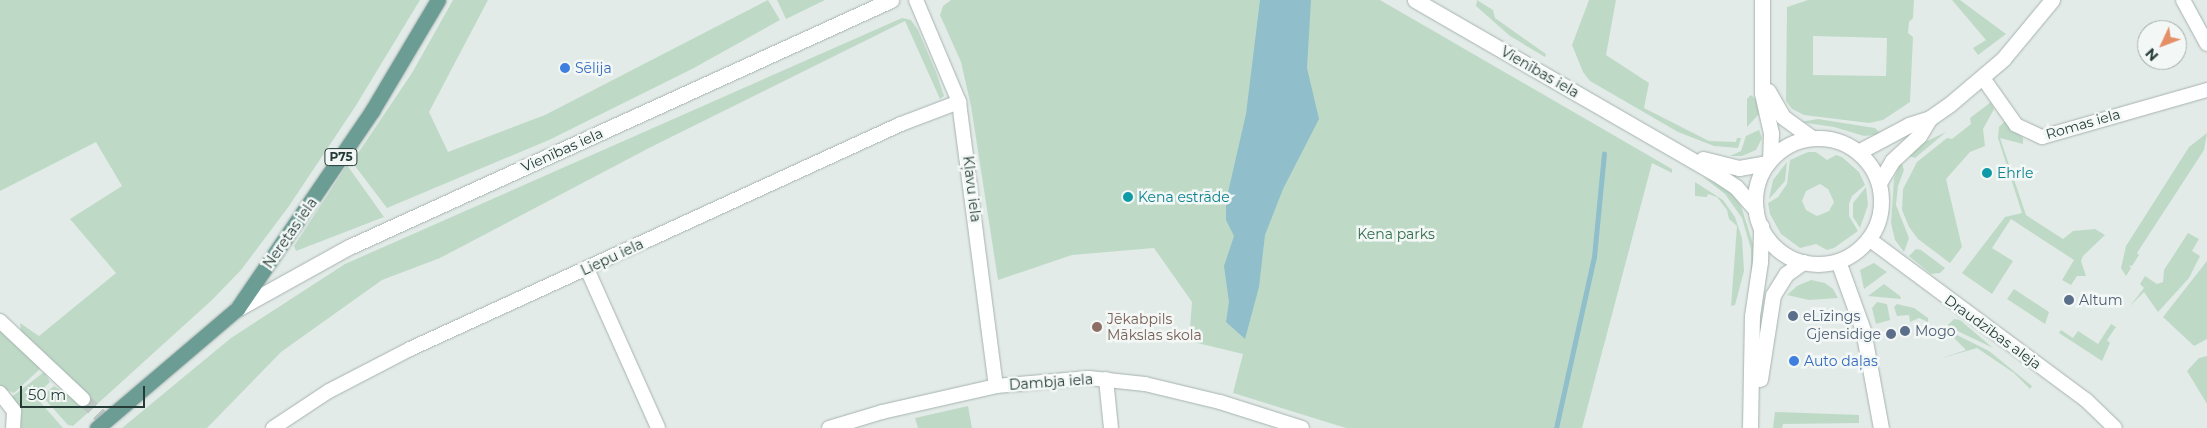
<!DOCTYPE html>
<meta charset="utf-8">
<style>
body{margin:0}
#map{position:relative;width:2207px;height:428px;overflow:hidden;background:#e3ebe8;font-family:Montserrat,sans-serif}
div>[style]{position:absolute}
.green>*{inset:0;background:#bedac7}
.water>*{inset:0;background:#90becb}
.stream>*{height:5px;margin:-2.5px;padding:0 2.5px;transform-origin:2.5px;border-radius:2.5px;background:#90becb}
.street-tunnel>*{height:14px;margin-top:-7px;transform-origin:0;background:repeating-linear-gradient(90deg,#bdc8c4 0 14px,transparent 0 21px)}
.roads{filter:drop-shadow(0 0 1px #a6b3af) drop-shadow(0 0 1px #a6b3af)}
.street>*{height:14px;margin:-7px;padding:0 7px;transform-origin:7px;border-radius:7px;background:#fff}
.secondary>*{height:15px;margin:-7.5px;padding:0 7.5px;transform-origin:7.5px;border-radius:7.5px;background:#fff}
.secondary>.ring{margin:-7.5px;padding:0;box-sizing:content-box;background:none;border:15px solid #fff;border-radius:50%}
.primary>*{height:15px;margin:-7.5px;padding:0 7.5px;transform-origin:7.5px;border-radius:7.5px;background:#6b9d94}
.dots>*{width:14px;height:14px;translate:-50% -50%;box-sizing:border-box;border:2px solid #f3f8f6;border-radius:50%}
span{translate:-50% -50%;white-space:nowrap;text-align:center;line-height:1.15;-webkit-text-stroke:5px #f3f8f6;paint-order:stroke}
.shield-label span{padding:1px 4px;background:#f3f8f6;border:1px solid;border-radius:4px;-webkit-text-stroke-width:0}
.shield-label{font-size:12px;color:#243b36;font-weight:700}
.shop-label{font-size:14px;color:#366cbe}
.left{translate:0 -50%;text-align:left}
.street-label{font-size:14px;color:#243b36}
.culture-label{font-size:14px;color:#0d838f}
.park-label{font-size:14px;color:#326e4e}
.service-label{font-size:14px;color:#4e5e75}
.right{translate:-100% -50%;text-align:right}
.education-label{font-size:14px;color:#785e54}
.north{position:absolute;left:2137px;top:20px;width:50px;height:50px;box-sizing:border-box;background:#f3f8f6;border:1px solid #a0aca9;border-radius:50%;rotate:227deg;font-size:14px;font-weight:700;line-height:20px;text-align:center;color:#243b36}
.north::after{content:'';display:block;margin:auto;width:18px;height:22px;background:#e58f67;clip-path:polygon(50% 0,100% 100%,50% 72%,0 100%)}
.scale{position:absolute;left:20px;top:386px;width:125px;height:22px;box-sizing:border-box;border:2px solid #243b36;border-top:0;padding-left:6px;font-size:15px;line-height:18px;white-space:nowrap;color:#243b36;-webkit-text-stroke:4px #f3f8f6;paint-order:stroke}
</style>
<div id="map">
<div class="green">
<i style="clip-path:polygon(0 0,420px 0,355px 107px,289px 206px,241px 270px,212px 300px,73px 426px,68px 425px,42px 396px,54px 386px,77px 401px,84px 391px,21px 331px,20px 323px,39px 336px,116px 273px,70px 219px,122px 186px,96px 142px,0 191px)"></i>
<i style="clip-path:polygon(453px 0,488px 0,429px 112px,448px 152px,545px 115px,768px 0,780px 20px,692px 69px,549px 140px,387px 208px,352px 162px,412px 73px)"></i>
<i style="clip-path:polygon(777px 0,825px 0,786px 19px)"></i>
<i style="clip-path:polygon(951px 0,1380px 0,1672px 169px,1672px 173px,1652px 163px,1582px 428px,1346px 428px,1233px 393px,1243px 354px,1189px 341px,1192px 302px,1154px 248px,1072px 255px,998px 280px,971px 106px,961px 62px,940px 15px,943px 6px)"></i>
<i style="clip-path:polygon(1477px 0,1493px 10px,1495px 18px,1546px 54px,1545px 57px,1510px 36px,1476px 6px)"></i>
<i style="clip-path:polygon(1589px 0,1616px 0,1606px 55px,1649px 83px,1644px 108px,1709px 141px,1736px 142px,1737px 138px,1741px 138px,1738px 148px,1714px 146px,1678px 132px,1590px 81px,1583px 72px,1572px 45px)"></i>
<i style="clip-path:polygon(evenodd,1808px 0,1914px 0,1913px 18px,1909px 22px,1908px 33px,1913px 37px,1910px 102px,1883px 120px,1869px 123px,1804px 115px,1792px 109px,1786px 101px,1787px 7px,1808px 0,1813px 36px,1887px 38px,1886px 76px,1813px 75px,1813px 36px)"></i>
<i style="clip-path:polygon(1952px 0,1960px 0,2006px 34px,1978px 55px,1973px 48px,1986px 40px)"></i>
<i style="clip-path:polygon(902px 18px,911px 20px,918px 30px,936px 72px,944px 96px,940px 99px,905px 21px,651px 147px,440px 258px,382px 280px,281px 352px,207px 428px,122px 428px,231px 338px,345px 264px)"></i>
<i style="clip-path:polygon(1751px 95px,1756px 100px,1759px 114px,1747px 127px,1747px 99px)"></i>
<i style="clip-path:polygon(1991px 102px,1994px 109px,1983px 129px,1985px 146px,1970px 152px,1946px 179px,1962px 247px,1950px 263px,1918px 239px,1909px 227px,1902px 210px,1903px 189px,1917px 162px,1947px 138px,1952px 139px,1971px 124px,1970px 118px)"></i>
<i style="clip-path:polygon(1818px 119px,1875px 128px,1881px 134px,1864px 136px,1834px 127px,1800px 122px)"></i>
<i style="clip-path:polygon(2005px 121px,2023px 138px,2023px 144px,2000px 138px,2026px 215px,2063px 239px,2073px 231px,2095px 229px,2105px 235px,2083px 256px,2081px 261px,2086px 276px,2077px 276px,2071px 285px,2062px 280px,2074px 260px,2011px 219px,1992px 248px,2013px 261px,1992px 294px,1962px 273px,2005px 217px,2022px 213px,1998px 138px,1999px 127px)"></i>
<i style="clip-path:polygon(1759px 130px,1762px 138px,1756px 150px,1742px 156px,1730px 156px,1741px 151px,1746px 136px)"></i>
<i style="clip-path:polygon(1946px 132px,1915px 158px,1906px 155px,1923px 143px)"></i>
<i style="clip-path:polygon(2207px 133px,2204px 150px,2137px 253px,2139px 255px,2132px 266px,2129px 265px,2131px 268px,2126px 276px,2121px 268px,2126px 246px,2189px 147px)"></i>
<i style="clip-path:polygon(evenodd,1808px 152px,1816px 152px,1827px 160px,1836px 155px,1842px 157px,1859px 172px,1865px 185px,1852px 196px,1849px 204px,1849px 216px,1858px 231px,1834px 248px,1827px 250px,1816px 244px,1800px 248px,1781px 234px,1770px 214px,1768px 203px,1778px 197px,1787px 184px,1790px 160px,1808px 152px,1820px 184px,1828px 189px,1834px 202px,1829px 211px,1817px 216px,1806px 210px,1802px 201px,1806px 191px,1820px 184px)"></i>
<i style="clip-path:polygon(1901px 161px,1904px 170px,1898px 186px,1896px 205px,1909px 238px,1904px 252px,1895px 240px,1891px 223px,1894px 179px)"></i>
<i style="clip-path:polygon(1787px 162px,1785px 181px,1769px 199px,1773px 180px)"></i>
<i style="clip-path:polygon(347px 165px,384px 217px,296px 251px,294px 246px)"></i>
<i style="clip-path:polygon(1703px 177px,1729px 190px,1741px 206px,1754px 247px,1751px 283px,1751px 249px,1742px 218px,1725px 194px)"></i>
<i style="clip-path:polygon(1695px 182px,1723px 200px,1735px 217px,1742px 238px,1744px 271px,1735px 305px,1731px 306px,1737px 226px,1729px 219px,1727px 210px,1717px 197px,1708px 194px,1707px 197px,1695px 196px)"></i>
<i style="clip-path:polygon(1866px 187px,1868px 205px,1860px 228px,1853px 217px,1853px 203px)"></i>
<i style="clip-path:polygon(2188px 233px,2199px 239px,2192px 251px,2200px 256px,2189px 278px,2158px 312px,2144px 292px,2130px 306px,2144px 288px,2140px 284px,2145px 276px,2157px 284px,2163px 282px,2164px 270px)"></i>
<i style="clip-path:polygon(1916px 249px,1921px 250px,1945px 268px,1940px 273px,1931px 274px,1909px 256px)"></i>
<i style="clip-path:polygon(2207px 261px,2207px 339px,2194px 346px,2163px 317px)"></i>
<i style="clip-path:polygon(1874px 263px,1887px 272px,1864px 289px,1860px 270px)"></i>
<i style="clip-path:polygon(1811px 280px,1825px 283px,1833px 289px,1838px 298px,1809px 300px,1787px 295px,1797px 286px)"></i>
<i style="clip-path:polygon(1884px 284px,1900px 296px,1901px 299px,1868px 296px)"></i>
<i style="clip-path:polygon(2014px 289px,2049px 312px,2045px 324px,2007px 299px)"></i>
<i style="clip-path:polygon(1877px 302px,1887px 304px,1890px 320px,1876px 324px,1872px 308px)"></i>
<i style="clip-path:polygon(1897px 304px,1914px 308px,1928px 318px,1928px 322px,1919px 318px,1910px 322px,1909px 315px,1897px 316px,1894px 307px)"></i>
<i style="clip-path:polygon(1954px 319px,1960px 320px,1993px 348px,1947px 326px)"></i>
<i style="clip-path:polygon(2111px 324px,2116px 327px,2107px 340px,2110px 343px,2102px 361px,2059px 333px,2061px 330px,2073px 338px,2078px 331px,2098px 344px)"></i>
<i style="clip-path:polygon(1945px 329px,1989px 351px,2032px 386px,2030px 389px,2014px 373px,1977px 348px,1939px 359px,1966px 350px)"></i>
<i style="clip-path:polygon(0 331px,41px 368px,14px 393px,0 387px)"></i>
<i style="clip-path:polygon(2207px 356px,2207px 404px,2187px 371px,2199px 358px)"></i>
<i style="clip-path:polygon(44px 372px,50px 382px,35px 396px,63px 428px,15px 428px,9px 399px)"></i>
<i style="clip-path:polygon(968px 406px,972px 428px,918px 428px,915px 418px)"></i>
<i style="clip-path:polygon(1775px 412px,1859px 415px,1859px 423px,1783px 424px,1782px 428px,1773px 428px)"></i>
</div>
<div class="water">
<i style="clip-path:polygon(1260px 0,1311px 0,1307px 68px,1319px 119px,1283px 189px,1265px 235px,1259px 287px,1245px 339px,1226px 322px,1229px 302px,1224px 266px,1234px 236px,1226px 220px,1226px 201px,1246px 114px)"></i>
</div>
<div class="stream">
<i style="left:1556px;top:428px;width:175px;rotate:-77.5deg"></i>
<i style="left:1594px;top:257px;width:104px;rotate:-84.5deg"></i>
</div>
<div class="street-tunnel">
<i style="left:83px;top:399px;width:42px;rotate:44deg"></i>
</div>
<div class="roads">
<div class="street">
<i style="left:916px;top:0;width:111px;rotate:67.1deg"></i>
<i style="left:959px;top:102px;width:286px;rotate:82.6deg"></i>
<i style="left:2183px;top:0;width:50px;rotate:61.4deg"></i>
<i style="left:1983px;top:78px;width:57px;rotate:54.9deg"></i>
<i style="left:2016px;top:125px;width:29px;rotate:25deg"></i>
<i style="left:2042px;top:137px;width:172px;rotate:-15.9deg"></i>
<i style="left:1869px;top:239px;width:270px;rotate:36.6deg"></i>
<i style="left:2086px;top:400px;width:40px;rotate:44deg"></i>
<i style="left:587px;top:269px;width:174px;rotate:65.9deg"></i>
<i style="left:0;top:321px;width:114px;rotate:43.2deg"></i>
<i style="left:1106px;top:379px;width:49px;rotate:84.2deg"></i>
<i style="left:0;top:393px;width:23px;rotate:52deg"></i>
<i style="left:14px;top:411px;width:17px;rotate:93deg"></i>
<i style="left:273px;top:428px;width:67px;rotate:-33.5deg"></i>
<i style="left:329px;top:391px;width:91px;rotate:-27.4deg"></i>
<i style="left:410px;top:349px;width:540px;rotate:-24.62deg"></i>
<i style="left:901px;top:124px;width:62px;rotate:-20.8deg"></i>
<i style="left:829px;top:428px;width:55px;rotate:-16.8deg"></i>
<i style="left:882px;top:412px;width:117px;rotate:-12.8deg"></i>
<i style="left:996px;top:386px;width:93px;rotate:-4.9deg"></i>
<i style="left:1089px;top:378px;width:56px;rotate:6.1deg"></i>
<i style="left:1145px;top:384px;width:77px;rotate:13.5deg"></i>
<i style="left:1220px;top:402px;width:86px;rotate:17.6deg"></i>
</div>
<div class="secondary">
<i style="left:1415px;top:0;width:354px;rotate:30deg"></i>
<i style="left:1721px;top:177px;width:18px;rotate:34deg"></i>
<i style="left:1736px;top:187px;width:30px;rotate:49deg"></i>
<i style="left:1762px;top:0;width:93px;rotate:90deg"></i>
<i style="left:1762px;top:93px;width:41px;rotate:77.3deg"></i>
<i style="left:1771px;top:133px;width:27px;rotate:92deg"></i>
<i style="left:1768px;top:91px;width:30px;rotate:60deg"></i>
<i style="left:1783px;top:117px;width:36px;rotate:36deg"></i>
<i class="ring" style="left:1755px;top:138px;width:111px;height:111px"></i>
<i style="left:1858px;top:152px;width:58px;rotate:-27.9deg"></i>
<i style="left:1909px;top:125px;width:22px;rotate:-18deg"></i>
<i style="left:1930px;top:118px;width:24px;rotate:-35deg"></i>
<i style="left:1950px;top:104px;width:70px;rotate:-40.3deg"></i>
<i style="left:2003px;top:59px;width:77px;rotate:-50.3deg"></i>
<i style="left:1703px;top:159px;width:37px;rotate:14deg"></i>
<i style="left:1739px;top:168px;width:29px;rotate:-10deg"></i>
<i style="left:1879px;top:183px;width:26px;rotate:-59deg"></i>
<i style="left:1892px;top:161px;width:37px;rotate:-43deg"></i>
<i style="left:1919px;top:136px;width:21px;rotate:-59deg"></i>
<i style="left:1838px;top:261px;width:73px;rotate:70.1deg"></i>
<i style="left:1863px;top:330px;width:100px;rotate:79.6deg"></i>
<i style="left:237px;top:309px;width:128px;rotate:-29deg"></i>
<i style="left:349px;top:247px;width:596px;rotate:-24.5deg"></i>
<i style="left:1760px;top:379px;width:85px;rotate:-81.2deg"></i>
<i style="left:1773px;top:295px;width:25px;rotate:-58deg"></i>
<i style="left:1786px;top:274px;width:21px;rotate:-35deg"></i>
<i style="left:1750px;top:428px;width:112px;rotate:-89deg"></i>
<i style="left:1752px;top:316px;width:55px;rotate:-81.6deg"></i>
<i style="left:1760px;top:262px;width:36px;rotate:-88deg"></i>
</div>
<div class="primary">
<i style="left:97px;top:428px;width:184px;rotate:-40.4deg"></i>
<i style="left:237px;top:309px;width:240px;rotate:-55.7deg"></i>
<i style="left:372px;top:111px;width:129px;rotate:-59.3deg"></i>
</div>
</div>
<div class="dots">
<i style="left:565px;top:68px;background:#3f7fe0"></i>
<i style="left:1987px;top:173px;background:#0f9aa8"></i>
<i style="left:1128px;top:197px;background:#0f9aa8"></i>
<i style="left:2069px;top:300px;background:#5c6f8a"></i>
<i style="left:1793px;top:316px;background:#5c6f8a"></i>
<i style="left:1097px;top:327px;background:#8d6e63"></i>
<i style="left:1905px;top:331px;background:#5c6f8a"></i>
<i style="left:1891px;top:334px;background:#5c6f8a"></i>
<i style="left:1794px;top:361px;background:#3f7fe0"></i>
</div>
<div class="shield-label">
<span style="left:341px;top:157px">P75</span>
</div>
<div class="shop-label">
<span class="left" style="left:575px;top:68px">Sēlija</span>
<span class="left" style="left:1804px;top:361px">Auto daļas</span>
</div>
<div class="street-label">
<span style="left:1540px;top:72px;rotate:30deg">Vienības iela</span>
<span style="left:2083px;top:124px;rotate:-16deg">Romas iela</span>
<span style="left:562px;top:150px;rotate:-24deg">Vienības iela</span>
<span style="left:972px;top:189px;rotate:83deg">Kļavu iela</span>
<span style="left:290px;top:233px;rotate:-55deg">Neretas iela</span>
<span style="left:612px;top:257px;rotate:-25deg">Liepu iela</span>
<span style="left:1993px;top:332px;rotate:36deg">Draudzības aleja</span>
<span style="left:1051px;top:382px;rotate:-4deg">Dambja iela</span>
</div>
<div class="culture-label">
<span class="left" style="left:1997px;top:173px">Ehrle</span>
<span class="left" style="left:1138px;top:197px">Kena estrāde</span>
</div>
<div class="park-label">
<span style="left:1396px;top:234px">Kena parks</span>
</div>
<div class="service-label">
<span class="left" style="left:2079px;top:300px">Altum</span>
<span class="left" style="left:1803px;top:316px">eLīzings</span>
<span class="left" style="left:1915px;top:331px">Mogo</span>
<span class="right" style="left:1881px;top:334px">Gjensidige</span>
</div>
<div class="education-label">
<span class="left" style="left:1107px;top:327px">Jēkabpils<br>Mākslas skola</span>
</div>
<div class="north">N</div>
<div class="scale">50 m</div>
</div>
